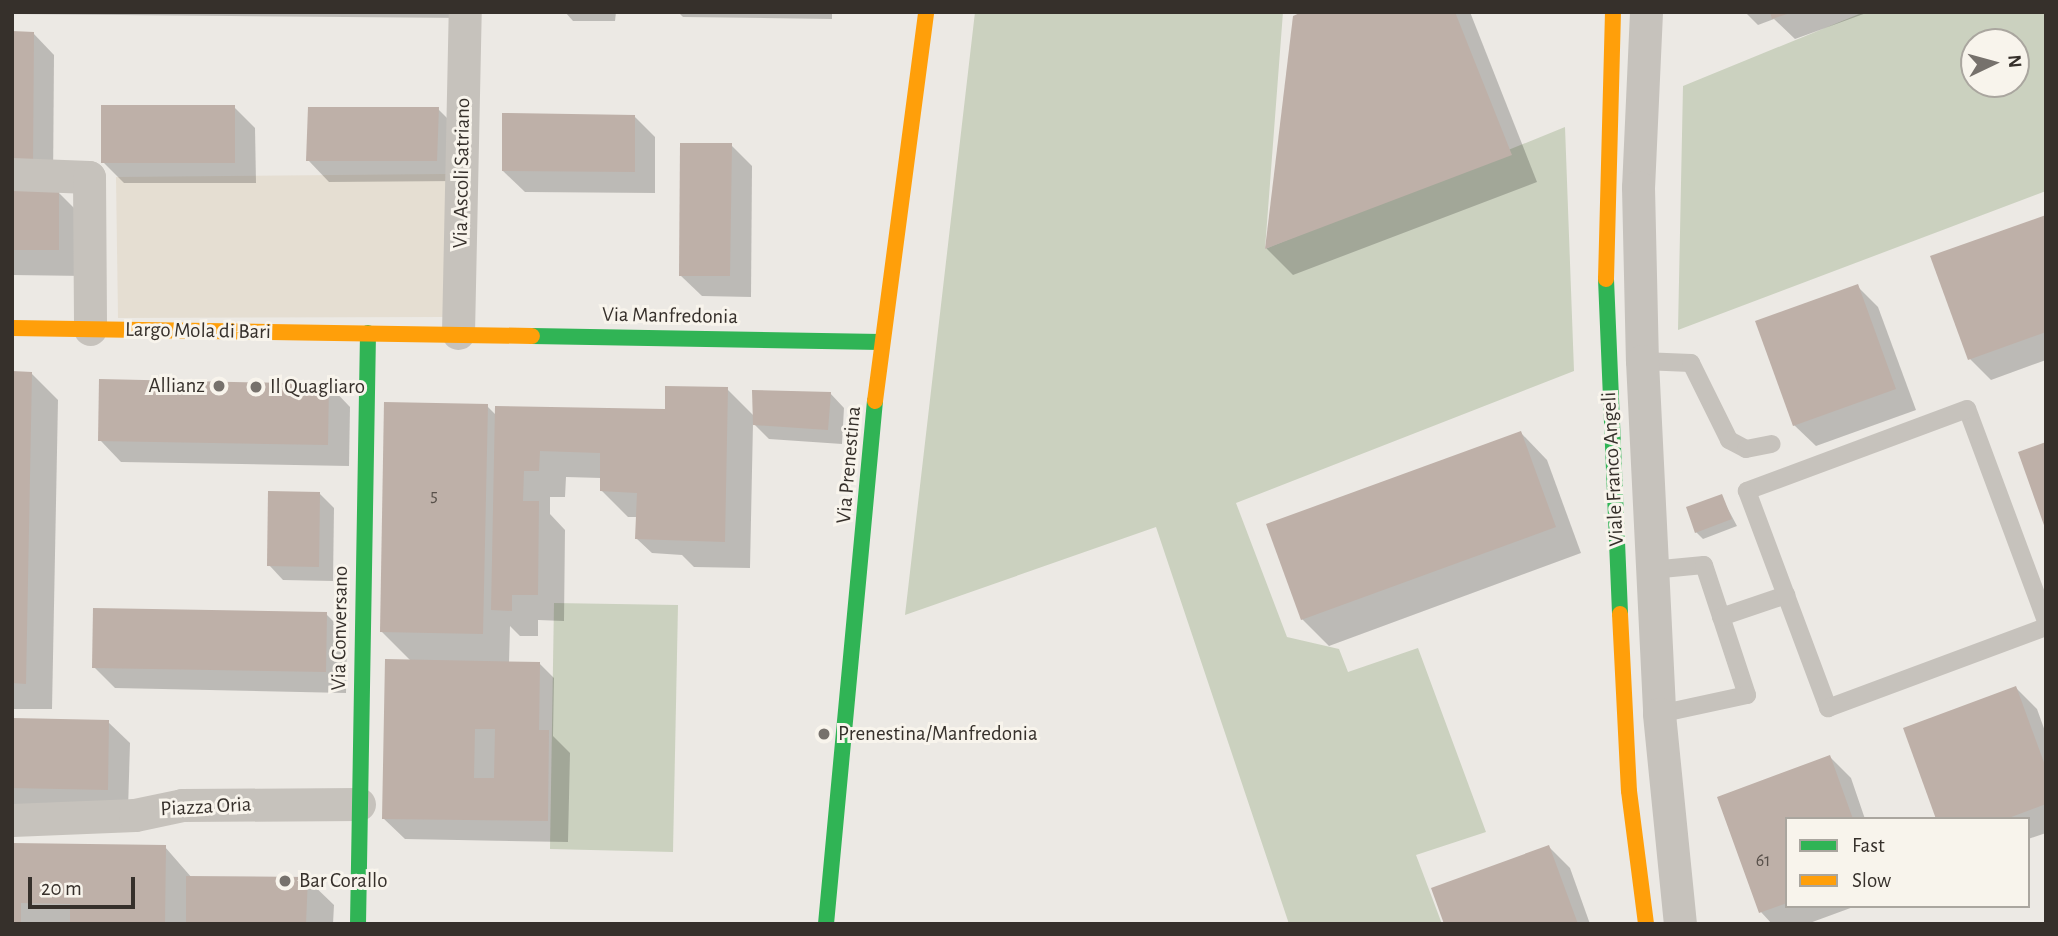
<!DOCTYPE html>
<style>
body{margin:0}
#map{position:relative;width:2058px;height:936px;overflow:hidden;background:#ece9e4;font-family:"Alegreya Sans",sans-serif}
div>[style]{position:absolute}
.green>*{inset:0;background:#cbd1bf}
.plaza>*{inset:0;background:#e5ded2}
.shadow>*{inset:0;background:#0003}
.building>*{inset:0;background:#beb0a8}
.lane>*{height:18px;margin:-9px;padding:0 9px;transform-origin:9px;border-radius:9px;background:#c6c2bc}
.street>*{height:33px;margin:-16.5px;padding:0 16.5px;transform-origin:16.5px;border-radius:16.5px;background:#c6c2bc}
.fast>*{height:16px;margin:-8px;padding:0 8px;transform-origin:8px;border-radius:8px;background:#30b455}
.slow>*{height:16px;margin:-8px;padding:0 8px;transform-origin:8px;border-radius:8px;background:#ff9f0a}
.dots>*{width:19px;height:19px;translate:-50% -50%;box-sizing:border-box;border:4px solid #f8f4ec;border-radius:50%}
span{translate:-50% -50%;white-space:nowrap;text-align:center;line-height:1.15;-webkit-text-stroke:6px #f8f4ec;paint-order:stroke}
.number-label{font-size:18px;color:#58504a}
.number-label span{-webkit-text-stroke-width:0}
.street-label{font-size:21px;color:#36302b}
.poi-label{font-size:21px;color:#36302b}
.right{translate:-100% -50%;text-align:right}
.left{translate:0 -50%;text-align:left}
.frame{position:absolute;inset:0;border:14px solid #36302b;pointer-events:none}
.legend{position:absolute;left:1785px;top:817px;width:245px;height:91px;box-sizing:border-box;background:#f8f4ec;border:2px solid #aaa69f;margin:0;padding:9px 12px;list-style:none;font-size:21px;color:#36302b}
.legend li{display:flex;align-items:center;gap:14px;height:35px}
.legend b{width:35px;border:2px solid #aaa69f}
.north{position:absolute;left:1960px;top:28px;width:70px;height:70px;box-sizing:border-box;background:#f8f4ec;border:2px solid #aaa69f;border-radius:50%;rotate:85deg;font-size:19px;font-weight:700;line-height:28px;text-align:center;color:#36302b}
.north::after{content:'';display:block;margin:auto;width:24px;height:32px;background:#76716c;clip-path:polygon(50% 0,100% 100%,50% 72%,0 100%)}
.scale{position:absolute;left:28px;top:877px;width:107px;height:32px;box-sizing:border-box;border:4px solid #36302b;border-top:0;padding-left:9px;font-size:21px;line-height:24px;white-space:nowrap;color:#36302b;-webkit-text-stroke:5px #f8f4ec;paint-order:stroke}
</style>
<div id="map">
<div class="green">
<i style="clip-path:polygon(975px 12px,1283px 12px,1265px 249px,1565px 127px,1574px 371px,1236px 503px,1287px 637px,1339px 649px,1348px 672px,1418px 648px,1486px 832px,1416px 855px,1442px 924px,1289px 924px,1156px 527px,905px 615px)"></i>
<i style="clip-path:polygon(evenodd,1864px 12px,2046px 12px,2046px 191px,1678px 330px,1683px 86px,1864px 12px,1974px 42px,2016px 42px,2016px 84px,1974px 84px,1974px 42px)"></i>
<i style="clip-path:polygon(554px 603px,678px 605px,673px 852px,550px 849px)"></i>
</div>
<div class="plaza">
<i style="clip-path:polygon(446px 174px,443px 317px,118px 318px,116px 177px)"></i>
</div>
<div class="shadow">
<i style="clip-path:polygon(12px 12px,465px 12px,465px 18px,12px 14px)"></i>
<i style="clip-path:polygon(565px 12px,616px 12px,615px 21px,573px 21px)"></i>
<i style="clip-path:polygon(678px 12px,832px 12px,832px 19px,683px 17px)"></i>
<i style="clip-path:polygon(1307px 12px,1470px 12px,1537px 182px,1293px 275px,1266px 248px,1295px 17px)"></i>
<i style="clip-path:polygon(1745px 12px,1869px 12px,1795px 39px,1774px 19px,1758px 25px)"></i>
<i style="clip-path:polygon(33px 33px,54px 55px,53px 185px,12px 184px)"></i>
<i style="clip-path:polygon(234px 107px,255px 128px,256px 183px,124px 183px,103px 162px)"></i>
<i style="clip-path:polygon(438px 109px,459px 130px,458px 181px,329px 182px,308px 160px)"></i>
<i style="clip-path:polygon(634px 116px,655px 137px,655px 193px,525px 192px,503px 171px)"></i>
<i style="clip-path:polygon(731px 145px,752px 166px,751px 297px,702px 296px,680px 275px)"></i>
<i style="clip-path:polygon(12px 192px,59px 193px,85px 219px,85px 276px,12px 275px)"></i>
<i style="clip-path:polygon(2046px 217px,2046px 360px,1991px 380px,1970px 359px)"></i>
<i style="clip-path:polygon(1857px 286px,1878px 307px,1916px 410px,1816px 446px,1794px 425px)"></i>
<i style="clip-path:polygon(12px 373px,31px 373px,58px 400px,52px 709px,12px 709px)"></i>
<i style="clip-path:polygon(329px 385px,350px 407px,349px 466px,121px 462px,100px 440px)"></i>
<i style="clip-path:polygon(727px 389px,754px 416px,830px 393px,844px 408px,842px 444px,769px 439px,753px 423px,750px 568px,694px 567px,682px 555px,652px 553px,637px 539px,638px 517px,628px 517px,601px 490px,601px 478px,566px 477px,565px 497px,550px 497px,550px 514px,565px 530px,564px 621px,538px 620px,538px 636px,520px 636px,510px 626px,509px 663px,539px 663px,554px 678px,553px 736px,570px 753px,568px 842px,405px 839px,383px 818px,411px 661px,381px 631px,487px 406px,497px 416px,667px 411px)"></i>
<i style="clip-path:polygon(1521px 433px,1547px 460px,1581px 553px,1329px 646px,1302px 619px)"></i>
<i style="clip-path:polygon(320px 494px,334px 508px,333px 581px,283px 580px,269px 565px)"></i>
<i style="clip-path:polygon(1721px 496px,1737px 526px,1703px 539px,1696px 532px)"></i>
<i style="clip-path:polygon(326px 614px,347px 635px,346px 693px,115px 688px,94px 667px)"></i>
<i style="clip-path:polygon(2016px 688px,2037px 709px,2046px 734px,2046px 833px,2028px 839px,2028px 819px,1938px 819px)"></i>
<i style="clip-path:polygon(12px 720px,108px 722px,130px 743px,128px 810px,12px 808px)"></i>
<i style="clip-path:polygon(1830px 757px,1851px 778px,1865px 819px,1787px 819px,1787px 906px,1856px 906px,1807px 924px,1772px 924px,1761px 912px,1719px 798px)"></i>
<i style="clip-path:polygon(12px 844px,165px 847px,192px 878px,307px 879px,334px 905px,333px 924px,12px 924px)"></i>
<i style="clip-path:polygon(1549px 847px,1570px 868px,1590px 924px,1446px 924px)"></i>
</div>
<div class="building">
<i style="clip-path:polygon(1302px 12px,1455px 12px,1512px 155px,1265px 249px,1293px 16px)"></i>
<i style="clip-path:polygon(1770px 12px,1790px 12px,1790px 13px,1772px 19px)"></i>
<i style="clip-path:polygon(12px 31px,34px 32px,33px 164px,12px 164px)"></i>
<i style="clip-path:polygon(101px 105px,235px 105px,235px 163px,101px 163px)"></i>
<i style="clip-path:polygon(308px 107px,439px 107px,437px 161px,306px 161px)"></i>
<i style="clip-path:polygon(502px 113px,635px 115px,635px 172px,502px 171px)"></i>
<i style="clip-path:polygon(680px 143px,732px 143px,730px 276px,679px 276px)"></i>
<i style="clip-path:polygon(12px 191px,59px 191px,59px 250px,12px 250px)"></i>
<i style="clip-path:polygon(2046px 215px,2046px 332px,1968px 360px,1930px 256px)"></i>
<i style="clip-path:polygon(1858px 284px,1896px 389px,1793px 426px,1755px 321px)"></i>
<i style="clip-path:polygon(12px 371px,32px 372px,26px 684px,12px 683px)"></i>
<i style="clip-path:polygon(99px 379px,329px 384px,328px 445px,98px 441px)"></i>
<i style="clip-path:polygon(665px 386px,728px 387px,725px 542px,635px 539px,637px 493px,600px 491px,600px 453px,540px 451px,539px 471px,524px 471px,523px 501px,539px 501px,538px 595px,512px 595px,512px 611px,491px 610px,495px 406px,665px 409px)"></i>
<i style="clip-path:polygon(752px 390px,831px 392px,828px 430px,753px 425px)"></i>
<i style="clip-path:polygon(384px 402px,488px 404px,483px 634px,380px 632px)"></i>
<i style="clip-path:polygon(1521px 431px,1556px 527px,1301px 620px,1266px 524px)"></i>
<i style="clip-path:polygon(2046px 442px,2046px 528px,2045px 528px,2018px 452px)"></i>
<i style="clip-path:polygon(268px 491px,320px 492px,319px 567px,267px 566px)"></i>
<i style="clip-path:polygon(1722px 494px,1732px 519px,1695px 533px,1686px 507px)"></i>
<i style="clip-path:polygon(93px 608px,327px 612px,326px 672px,92px 668px)"></i>
<i style="clip-path:polygon(evenodd,385px 659px,540px 662px,539px 730px,549px 730px,548px 821px,382px 819px,385px 659px,475px 729px,495px 729px,494px 778px,474px 778px,475px 729px)"></i>
<i style="clip-path:polygon(2016px 686px,2046px 768px,2046px 804px,2006px 819px,1936px 819px,1903px 728px)"></i>
<i style="clip-path:polygon(12px 718px,109px 720px,108px 790px,12px 788px)"></i>
<i style="clip-path:polygon(1830px 755px,1853px 819px,1787px 819px,1787px 903px,1759px 913px,1717px 797px)"></i>
<i style="clip-path:polygon(12px 843px,166px 845px,165px 924px,70px 924px,70px 904px,21px 903px,21px 924px,12px 924px)"></i>
<i style="clip-path:polygon(1549px 845px,1578px 924px,1444px 924px,1431px 888px)"></i>
<i style="clip-path:polygon(186px 876px,308px 877px,306px 924px,186px 924px)"></i>
</div>
<div class="lane">
<i style="left:1642px;top:361px;width:49px;rotate:2.3deg"></i>
<i style="left:1691px;top:363px;width:86px;rotate:63.7deg"></i>
<i style="left:1729px;top:440px;width:19px;rotate:28deg"></i>
<i style="left:1746px;top:449px;width:26px;rotate:-11deg"></i>
<i style="left:1651px;top:570px;width:53px;rotate:-5.4deg"></i>
<i style="left:1704px;top:565px;width:137px;rotate:71.7deg"></i>
<i style="left:1747px;top:695px;width:90px;rotate:167.8deg"></i>
<i style="left:1721px;top:617px;width:69px;rotate:-18.7deg"></i>
<i style="left:2046px;top:621px;width:226px;rotate:-110.4deg"></i>
<i style="left:1967px;top:409px;width:235px;rotate:159.6deg"></i>
<i style="left:1747px;top:491px;width:232px;rotate:69.5deg"></i>
<i style="left:1828px;top:708px;width:233px;rotate:-20.4deg"></i>
</div>
<div class="street">
<i style="left:1646px;top:12px;width:175px;rotate:92.6deg"></i>
<i style="left:1638px;top:187px;width:174px;rotate:88.7deg"></i>
<i style="left:1642px;top:361px;width:353px;rotate:87.2deg"></i>
<i style="left:1659px;top:714px;width:211px;rotate:84.3deg"></i>
<i style="left:12px;top:174px;width:77px;rotate:2.2deg"></i>
<i style="left:89px;top:177px;width:152px;rotate:89.6deg"></i>
<i style="left:458px;top:333px;width:321px;rotate:-88.8deg"></i>
<i style="left:12px;top:820px;width:123px;rotate:-2.3deg"></i>
<i style="left:135px;top:815px;width:48px;rotate:-12deg"></i>
<i style="left:182px;top:805px;width:177px;rotate:-0.3deg"></i>
</div>
<div class="fast">
<i style="left:1606px;top:279px;width:335px;rotate:87.6deg"></i>
<i style="left:532px;top:336px;width:349px;rotate:1deg"></i>
<i style="left:358px;top:924px;width:591px;rotate:-89.03deg"></i>
<i style="left:826px;top:924px;width:525px;rotate:-84.65deg"></i>
</div>
<div class="slow">
<i style="left:1606px;top:279px;width:267px;rotate:-88.5deg"></i>
<i style="left:12px;top:328px;width:520px;rotate:0.88deg"></i>
<i style="left:875px;top:401px;width:392px;rotate:-82.5deg"></i>
<i style="left:1620px;top:614px;width:177px;rotate:87.1deg"></i>
<i style="left:1629px;top:791px;width:134px;rotate:82.7deg"></i>
</div>
<div class="dots">
<i style="left:219px;top:386px;background:#76716c"></i>
<i style="left:256px;top:387px;background:#76716c"></i>
<i style="left:824px;top:734px;background:#76716c"></i>
<i style="left:285px;top:881px;background:#76716c"></i>
</div>
<div class="number-label">
<span style="left:434px;top:496px">5</span>
<span style="left:1763px;top:861px">61</span>
</div>
<div class="street-label">
<span style="left:462px;top:173px;rotate:-89deg">Via Ascoli Satriano</span>
<span style="left:670px;top:316px;rotate:1deg">Via Manfredonia</span>
<span style="left:198px;top:331px;rotate:1deg">Largo Mola di Bari</span>
<span style="left:849px;top:465px;rotate:-85deg">Via Prenestina</span>
<span style="left:1613px;top:469px;rotate:-93deg">Viale Franco Angeli</span>
<span style="left:340px;top:628px;rotate:-89deg">Via Conversano</span>
<span style="left:206px;top:807px;rotate:-3deg">Piazza Oria</span>
</div>
<div class="poi-label">
<span class="right" style="left:205px;top:386px">Allianz</span>
<span class="left" style="left:270px;top:387px">Il Quagliaro</span>
<span class="left" style="left:838px;top:734px">Prenestina/Manfredonia</span>
<span class="left" style="left:299px;top:881px">Bar Corallo</span>
</div>
<div class="frame"></div>
<ul class="legend">
<li><b style="height:9px;background:#30b455"></b>Fast</li>
<li><b style="height:9px;background:#ff9f0a"></b>Slow</li>
</ul>
<div class="north">N</div>
<div class="scale">20 m</div>
</div>
